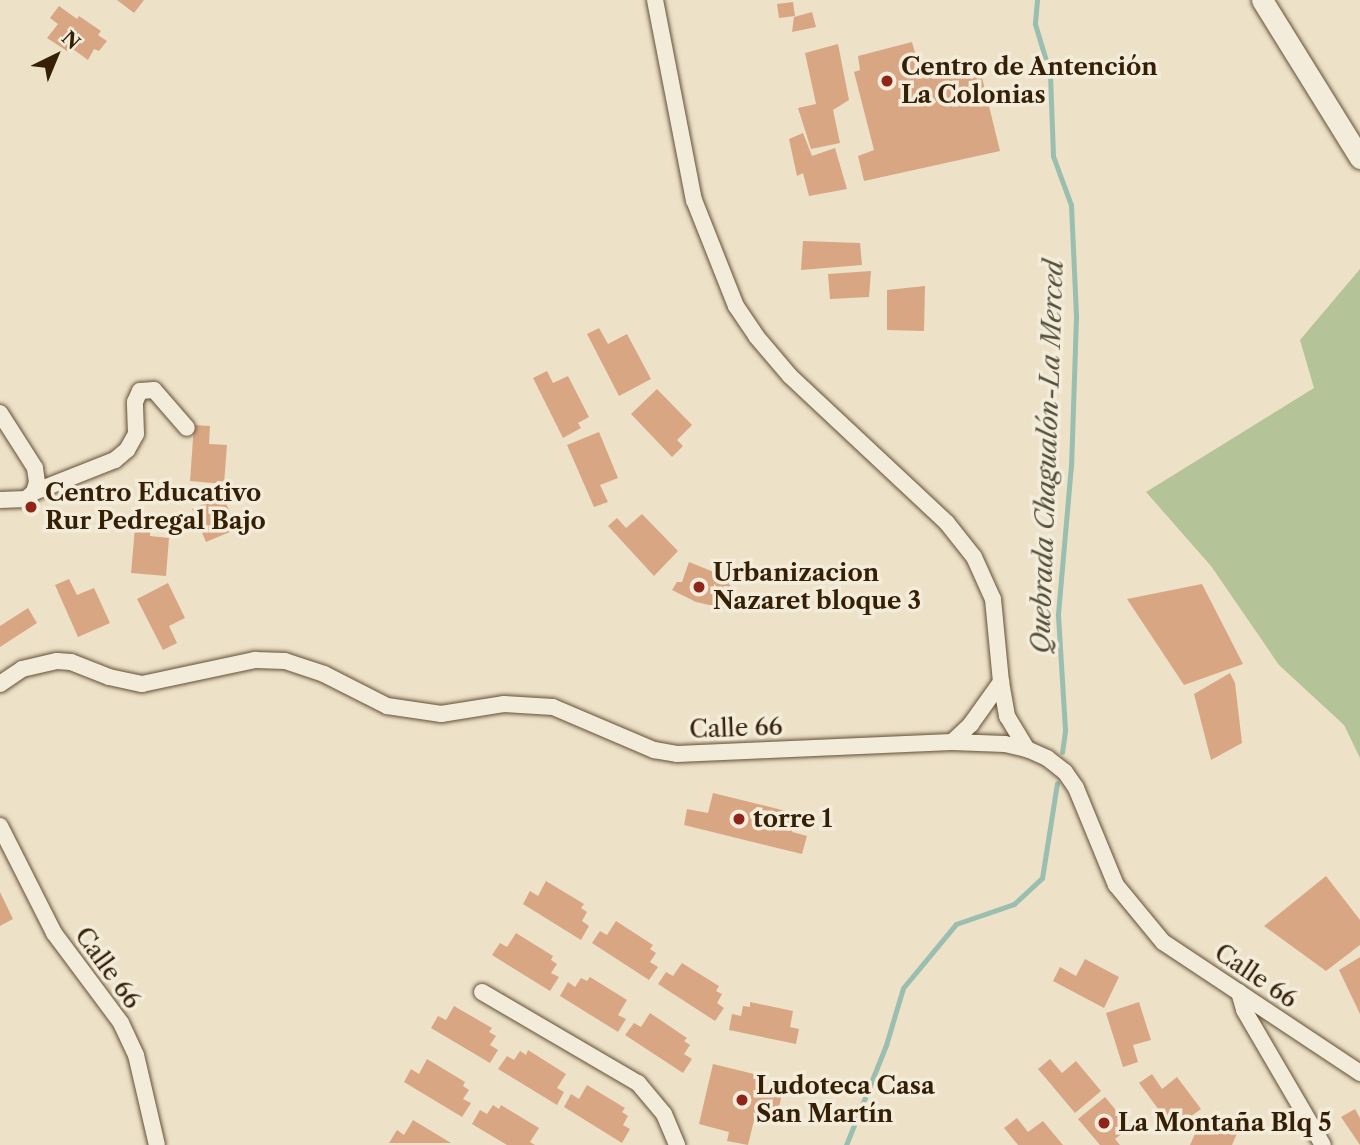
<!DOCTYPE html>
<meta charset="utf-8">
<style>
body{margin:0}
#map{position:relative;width:1360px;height:1145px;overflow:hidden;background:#ede1c8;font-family:"Libre Caslon Text",serif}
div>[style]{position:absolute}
.green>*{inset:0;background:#b5c399}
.stream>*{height:5px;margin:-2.5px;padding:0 2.5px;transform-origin:2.5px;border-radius:2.5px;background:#9abeaf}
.building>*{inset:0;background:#d9a684}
.roads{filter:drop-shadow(0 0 2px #635036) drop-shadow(0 0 2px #635036)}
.street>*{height:16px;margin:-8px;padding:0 8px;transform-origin:8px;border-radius:8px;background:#f3ecdb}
.secondary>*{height:21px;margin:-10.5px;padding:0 10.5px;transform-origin:10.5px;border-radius:10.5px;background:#f3ecdb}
.dots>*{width:19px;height:19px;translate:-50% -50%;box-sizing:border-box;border:4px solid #f3ecdb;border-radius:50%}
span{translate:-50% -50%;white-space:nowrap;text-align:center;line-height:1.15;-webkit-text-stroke:7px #f3ecdb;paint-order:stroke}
.poi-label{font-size:24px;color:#352006;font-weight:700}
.left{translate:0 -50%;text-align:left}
.street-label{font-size:24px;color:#352006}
.water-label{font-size:26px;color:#534f39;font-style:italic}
.north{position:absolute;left:21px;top:21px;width:70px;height:70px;-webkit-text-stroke:5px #f3ecdb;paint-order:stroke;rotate:43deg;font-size:19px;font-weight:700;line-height:28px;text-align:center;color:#352006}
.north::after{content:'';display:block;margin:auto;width:24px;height:32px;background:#352006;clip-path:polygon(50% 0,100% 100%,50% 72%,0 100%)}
</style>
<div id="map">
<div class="green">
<i style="clip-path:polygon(1360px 269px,1360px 758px,1344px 725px,1279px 665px,1211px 566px,1146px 492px,1314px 388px,1300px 340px)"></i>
</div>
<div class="stream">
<i style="left:1037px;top:0;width:24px;rotate:95deg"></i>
<i style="left:1035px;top:24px;width:52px;rotate:73.3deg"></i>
<i style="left:1050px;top:74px;width:82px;rotate:87.9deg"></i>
<i style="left:1053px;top:156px;width:52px;rotate:69.8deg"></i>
<i style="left:1071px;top:205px;width:112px;rotate:87.4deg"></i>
<i style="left:1076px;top:317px;width:148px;rotate:91.9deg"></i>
<i style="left:1071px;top:465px;width:151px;rotate:95deg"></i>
<i style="left:1058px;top:615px;width:116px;rotate:86.5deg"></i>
<i style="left:1065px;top:731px;width:21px;rotate:98deg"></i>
<i style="left:846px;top:1145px;width:108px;rotate:-68.2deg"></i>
<i style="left:886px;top:1045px;width:59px;rotate:-73.4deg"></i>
<i style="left:903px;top:988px;width:83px;rotate:-50.4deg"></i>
<i style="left:956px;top:924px;width:61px;rotate:-19deg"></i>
<i style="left:1014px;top:904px;width:38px;rotate:-43deg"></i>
<i style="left:1042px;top:878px;width:96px;rotate:-81deg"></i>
</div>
<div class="building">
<i style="clip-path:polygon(117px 0,144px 0,134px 13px)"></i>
<i style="clip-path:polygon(793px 2px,795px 16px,779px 18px,777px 4px)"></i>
<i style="clip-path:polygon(59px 6px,77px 19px,79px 16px,101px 31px,98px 35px,107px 41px,99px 51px,94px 49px,88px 60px,70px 47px,67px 51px,47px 38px,58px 24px,50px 18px)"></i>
<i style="clip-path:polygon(812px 12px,816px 27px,792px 32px,794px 17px)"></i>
<i style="clip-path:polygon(912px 42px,921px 74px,978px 61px,1000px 151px,864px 181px,858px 156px,874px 150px,854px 72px,860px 70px,858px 56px)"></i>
<i style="clip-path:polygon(838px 44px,849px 100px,833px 110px,840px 143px,811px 149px,798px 108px,816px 104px,805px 53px)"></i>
<i style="clip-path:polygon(803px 133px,812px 156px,835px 148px,847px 189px,809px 196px,803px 173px,797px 176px,789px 139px)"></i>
<i style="clip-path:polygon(803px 241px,860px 243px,862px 265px,801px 270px)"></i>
<i style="clip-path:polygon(871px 271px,869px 297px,830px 299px,828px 274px)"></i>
<i style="clip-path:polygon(925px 286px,924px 331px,887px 330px,887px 290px)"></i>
<i style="clip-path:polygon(599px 328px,608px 344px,627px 334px,651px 379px,619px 396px,587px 334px)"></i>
<i style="clip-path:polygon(547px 371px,553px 383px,568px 376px,589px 417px,578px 423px,581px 428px,563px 438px,533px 378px)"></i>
<i style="clip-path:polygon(657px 389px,692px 425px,677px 440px,683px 446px,672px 457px,631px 414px)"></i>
<i style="clip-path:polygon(194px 425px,210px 426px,209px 444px,227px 445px,224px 484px,190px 481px)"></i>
<i style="clip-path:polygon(599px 432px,618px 478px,600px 485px,608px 502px,594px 507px,567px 445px)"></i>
<i style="clip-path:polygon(223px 496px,237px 529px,206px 542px,192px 509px)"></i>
<i style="clip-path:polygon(642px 514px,678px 551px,654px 576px,608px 526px,617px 518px,626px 528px)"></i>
<i style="clip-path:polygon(136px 516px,151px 518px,150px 536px,169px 538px,166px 576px,131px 573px)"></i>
<i style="clip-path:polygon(689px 562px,731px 579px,730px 587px,724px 586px,722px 594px,737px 598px,736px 611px,696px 602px,672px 590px,677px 582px,682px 582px)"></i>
<i style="clip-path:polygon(69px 579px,77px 595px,94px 588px,110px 623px,78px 637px,55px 585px)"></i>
<i style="clip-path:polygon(168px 583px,185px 618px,169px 626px,177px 643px,163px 650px,137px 599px)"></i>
<i style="clip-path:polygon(1202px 584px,1243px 664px,1184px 685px,1127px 599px)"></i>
<i style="clip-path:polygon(28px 608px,37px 623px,0 647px,0 626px)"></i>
<i style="clip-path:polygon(1230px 673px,1235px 683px,1242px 743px,1211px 760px,1194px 694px)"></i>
<i style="clip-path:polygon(713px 793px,794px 813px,792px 832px,807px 836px,802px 854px,684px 825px,687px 809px,708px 813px)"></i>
<i style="clip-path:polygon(1326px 876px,1360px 920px,1360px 945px,1326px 971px,1264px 926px)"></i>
<i style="clip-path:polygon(546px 881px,584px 904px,581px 908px,587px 912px,582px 921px,589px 926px,581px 940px,523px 904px,530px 891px,538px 896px)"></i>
<i style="clip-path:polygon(0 892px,13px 919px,0 926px)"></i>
<i style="clip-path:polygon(616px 921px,653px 945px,650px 949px,656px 953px,650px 962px,658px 967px,649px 980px,592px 943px,600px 931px,607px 935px)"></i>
<i style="clip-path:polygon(516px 933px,553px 956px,551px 960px,557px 964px,551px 973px,559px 977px,550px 991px,492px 955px,500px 943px,507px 947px)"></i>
<i style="clip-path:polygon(1360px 957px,1360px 1014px,1339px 970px)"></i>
<i style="clip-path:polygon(1085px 959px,1119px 977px,1104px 1008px,1053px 981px,1060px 967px,1076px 976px)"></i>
<i style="clip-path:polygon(682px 963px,719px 986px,716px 991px,722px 994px,717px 1003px,724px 1008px,715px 1021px,658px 984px,666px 972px,673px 976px)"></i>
<i style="clip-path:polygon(590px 977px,627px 1000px,618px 1015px,626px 1019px,618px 1032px,560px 996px,568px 982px,575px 987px,581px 978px,587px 981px)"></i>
<i style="clip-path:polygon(750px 1002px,793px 1011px,790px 1027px,799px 1029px,796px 1044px,729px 1030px,732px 1014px,741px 1016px,743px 1006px,750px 1007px)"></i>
<i style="clip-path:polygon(1139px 1002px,1151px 1040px,1133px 1045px,1138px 1062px,1123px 1067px,1106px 1013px)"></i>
<i style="clip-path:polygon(454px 1006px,492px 1028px,489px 1032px,496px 1036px,490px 1045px,498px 1050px,490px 1063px,431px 1028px,438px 1016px,446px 1020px)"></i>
<i style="clip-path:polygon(650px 1013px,687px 1038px,684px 1041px,690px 1045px,684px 1054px,692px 1059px,683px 1073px,625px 1035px,634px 1023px,641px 1027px)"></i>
<i style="clip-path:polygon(528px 1050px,566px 1074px,557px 1088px,564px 1092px,557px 1105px,498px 1069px,507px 1056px,514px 1060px,520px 1051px,526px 1055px)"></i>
<i style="clip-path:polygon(427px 1059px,465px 1082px,463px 1086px,469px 1090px,463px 1099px,471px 1103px,462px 1117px,404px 1082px,411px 1069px,419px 1074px)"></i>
<i style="clip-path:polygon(1050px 1059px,1062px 1073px,1076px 1061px,1101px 1091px,1075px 1113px,1038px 1069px)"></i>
<i style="clip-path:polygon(713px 1064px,766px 1077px,764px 1088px,782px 1093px,778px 1113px,757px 1108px,748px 1145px,727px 1141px,729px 1132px,699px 1124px)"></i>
<i style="clip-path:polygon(1152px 1074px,1162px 1089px,1177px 1077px,1201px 1109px,1173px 1129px,1139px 1083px)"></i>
<i style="clip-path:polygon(587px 1085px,625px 1108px,622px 1112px,628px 1116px,623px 1125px,630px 1129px,622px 1143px,564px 1107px,571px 1094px,579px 1099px)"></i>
<i style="clip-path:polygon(1105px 1097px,1130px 1127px,1115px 1139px,1120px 1145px,1100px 1145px,1078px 1119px)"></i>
<i style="clip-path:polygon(493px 1105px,499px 1109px,501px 1105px,539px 1128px,530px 1142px,535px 1145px,507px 1145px,472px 1124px,480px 1110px,487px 1114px)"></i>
<i style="clip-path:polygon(1355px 1109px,1360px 1118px,1360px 1145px,1341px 1117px)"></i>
<i style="clip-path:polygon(1204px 1114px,1239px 1129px,1232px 1145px,1190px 1145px)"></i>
<i style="clip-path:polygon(1017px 1118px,1028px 1132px,1043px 1121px,1063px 1145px,1018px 1145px,1004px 1128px)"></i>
<i style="clip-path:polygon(413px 1120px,451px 1143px,389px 1143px,397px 1130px,404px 1135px)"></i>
</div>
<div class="roads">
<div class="street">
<i style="left:655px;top:0;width:204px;rotate:79deg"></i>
<i style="left:694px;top:200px;width:114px;rotate:68.4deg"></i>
<i style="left:736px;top:306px;width:36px;rotate:56deg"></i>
<i style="left:756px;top:336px;width:52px;rotate:49.6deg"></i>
<i style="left:790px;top:376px;width:215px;rotate:43.1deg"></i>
<i style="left:947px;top:523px;width:43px;rotate:51.5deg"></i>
<i style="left:974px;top:557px;width:46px;rotate:65.7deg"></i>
<i style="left:993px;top:599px;width:83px;rotate:84.5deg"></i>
<i style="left:1001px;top:682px;width:35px;rotate:80deg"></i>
<i style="left:1007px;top:716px;width:39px;rotate:59deg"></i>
<i style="left:0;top:413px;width:65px;rotate:57.5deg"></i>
<i style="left:35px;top:468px;width:14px;rotate:82deg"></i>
<i style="left:37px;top:482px;width:10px;rotate:107deg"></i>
<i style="left:34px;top:492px;width:11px;rotate:139deg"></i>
<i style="left:26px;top:499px;width:26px;rotate:178deg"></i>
<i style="left:34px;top:492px;width:87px;rotate:-21.6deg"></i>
<i style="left:115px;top:460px;width:16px;rotate:-40deg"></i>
<i style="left:127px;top:450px;width:18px;rotate:-61deg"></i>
<i style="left:136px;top:434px;width:32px;rotate:-92deg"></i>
<i style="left:135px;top:402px;width:12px;rotate:-66deg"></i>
<i style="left:140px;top:391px;width:14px;rotate:-4deg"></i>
<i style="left:154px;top:390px;width:50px;rotate:49deg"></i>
<i style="left:0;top:684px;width:27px;rotate:-34deg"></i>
<i style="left:22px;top:669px;width:36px;rotate:-13deg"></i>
<i style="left:57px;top:661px;width:14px;rotate:4deg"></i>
<i style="left:71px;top:662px;width:41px;rotate:21.5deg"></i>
<i style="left:109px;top:677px;width:34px;rotate:12deg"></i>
<i style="left:142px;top:684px;width:116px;rotate:-12deg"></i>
<i style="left:255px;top:660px;width:30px;rotate:2deg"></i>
<i style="left:285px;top:661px;width:41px;rotate:18.4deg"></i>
<i style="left:324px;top:674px;width:71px;rotate:26.9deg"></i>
<i style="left:387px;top:706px;width:55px;rotate:8.4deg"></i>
<i style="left:441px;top:714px;width:64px;rotate:-9deg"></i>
<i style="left:504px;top:704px;width:49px;rotate:3.5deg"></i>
<i style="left:553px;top:707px;width:110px;rotate:23.1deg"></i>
<i style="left:654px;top:750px;width:23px;rotate:10deg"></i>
<i style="left:677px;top:754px;width:275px;rotate:-2.5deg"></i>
<i style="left:952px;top:742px;width:53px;rotate:2.2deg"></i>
<i style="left:1005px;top:744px;width:23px;rotate:13deg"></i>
<i style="left:1027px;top:749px;width:22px;rotate:24deg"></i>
<i style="left:1047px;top:758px;width:23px;rotate:38deg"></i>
<i style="left:1065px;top:772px;width:19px;rotate:55deg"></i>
<i style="left:1076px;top:788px;width:105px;rotate:67.6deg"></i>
<i style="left:1116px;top:885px;width:74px;rotate:50.5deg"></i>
<i style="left:1163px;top:942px;width:237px;rotate:33.6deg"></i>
<i style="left:952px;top:742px;width:26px;rotate:-43deg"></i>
<i style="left:971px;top:724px;width:52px;rotate:-54.5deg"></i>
<i style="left:0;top:826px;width:120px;rotate:63.2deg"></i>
<i style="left:54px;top:933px;width:112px;rotate:53.3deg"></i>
<i style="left:121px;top:1023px;width:35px;rotate:65deg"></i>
<i style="left:136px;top:1055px;width:92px;rotate:76.9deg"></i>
<i style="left:482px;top:992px;width:181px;rotate:30.3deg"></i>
<i style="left:638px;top:1083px;width:40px;rotate:50deg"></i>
<i style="left:664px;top:1114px;width:34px;rotate:67deg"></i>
<i style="left:1239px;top:992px;width:19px;rotate:74deg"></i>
<i style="left:1244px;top:1010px;width:156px;rotate:59.7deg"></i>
</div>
<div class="secondary">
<i style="left:1262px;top:0;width:186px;rotate:58.2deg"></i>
</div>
</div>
<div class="dots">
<i style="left:887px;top:81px;background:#8f2418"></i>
<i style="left:31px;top:507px;background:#8f2418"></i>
<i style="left:699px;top:587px;background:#8f2418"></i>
<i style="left:739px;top:819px;background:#8f2418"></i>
<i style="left:742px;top:1100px;background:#8f2418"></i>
<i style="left:1104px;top:1123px;background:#8f2418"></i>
</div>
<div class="poi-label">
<span class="left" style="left:901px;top:81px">Centro de Antención<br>La Colonias</span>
<span class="left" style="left:45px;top:507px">Centro Educativo<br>Rur Pedregal Bajo</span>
<span class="left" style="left:713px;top:587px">Urbanizacion<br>Nazaret bloque 3</span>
<span class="left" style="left:753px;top:819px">torre 1</span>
<span class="left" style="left:756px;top:1100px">Ludoteca Casa<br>San Martín</span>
<span class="left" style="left:1118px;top:1123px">La Montaña Blq 5</span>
</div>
<div class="street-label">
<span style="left:736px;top:728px;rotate:-2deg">Calle 66</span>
<span style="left:108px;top:968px;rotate:54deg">Calle 66</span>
<span style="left:1256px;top:976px;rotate:34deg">Calle 66</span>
</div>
<div class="water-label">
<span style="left:1048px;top:457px;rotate:-88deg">Quebrada Chagualón-La Merced</span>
</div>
<div class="north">N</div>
</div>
